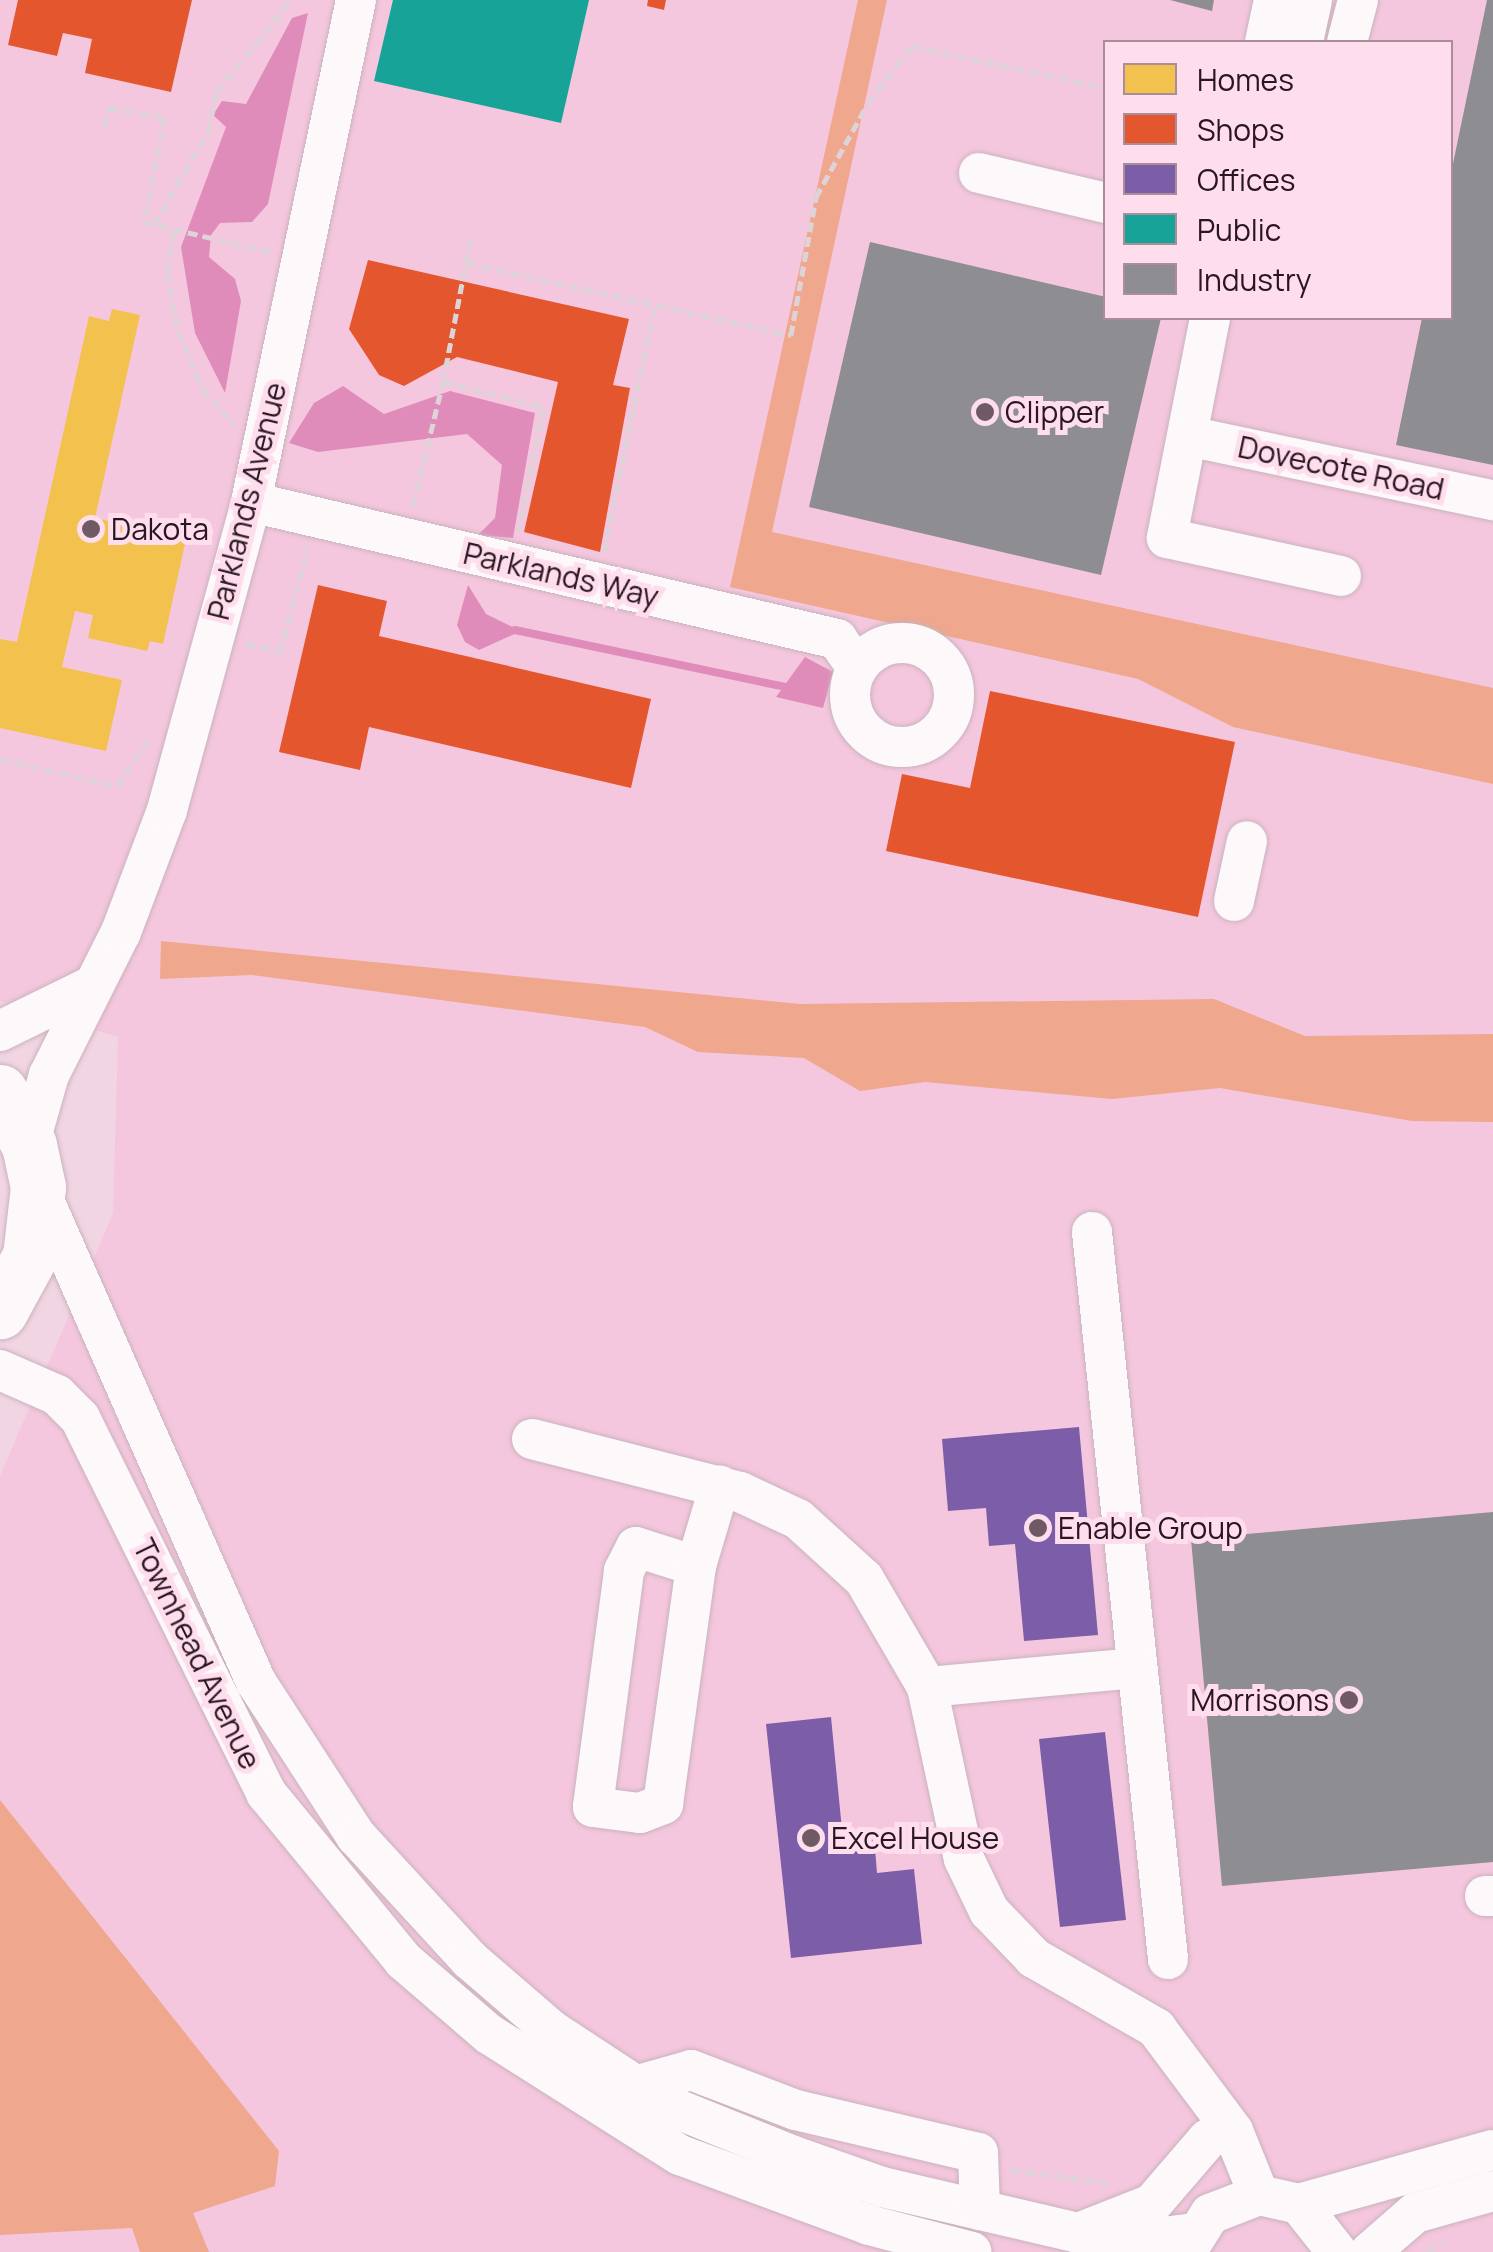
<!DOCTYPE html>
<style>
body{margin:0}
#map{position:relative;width:1493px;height:2252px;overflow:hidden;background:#f2d5e3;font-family:Manrope,sans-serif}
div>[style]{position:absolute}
.built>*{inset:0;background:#f5c7de}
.forest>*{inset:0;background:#efa78d}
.water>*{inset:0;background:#e08cba}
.homes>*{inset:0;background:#f2c14e}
.shops>*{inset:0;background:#e4572e}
.offices>*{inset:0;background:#7b5ea7}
.public>*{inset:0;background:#17a398}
.industry>*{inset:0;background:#8d8d92}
.stream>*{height:8px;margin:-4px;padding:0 4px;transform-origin:4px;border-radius:4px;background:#e08cba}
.path>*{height:5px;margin-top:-2.5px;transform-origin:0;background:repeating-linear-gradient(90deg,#ddd3d8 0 10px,transparent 0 15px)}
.roads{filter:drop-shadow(0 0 2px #cab3be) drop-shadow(0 0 2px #cab3be)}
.minor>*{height:40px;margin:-20px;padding:0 20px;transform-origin:20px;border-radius:20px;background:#fdf9fb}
.minor>.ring{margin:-20px;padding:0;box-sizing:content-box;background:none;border:40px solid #fdf9fb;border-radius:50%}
.highway>*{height:55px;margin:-27.5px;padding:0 27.5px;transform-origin:27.5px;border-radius:27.5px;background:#fdf9fb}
.dots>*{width:28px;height:28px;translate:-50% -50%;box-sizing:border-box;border:5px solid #fedded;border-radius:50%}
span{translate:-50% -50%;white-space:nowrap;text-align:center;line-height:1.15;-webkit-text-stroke:10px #fedded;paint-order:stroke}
.poi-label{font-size:30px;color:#291620}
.left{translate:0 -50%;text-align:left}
.right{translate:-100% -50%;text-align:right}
.street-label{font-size:30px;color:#291620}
.legend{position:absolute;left:1103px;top:40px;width:350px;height:280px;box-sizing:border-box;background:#fedded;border:2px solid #a98d9b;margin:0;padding:12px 18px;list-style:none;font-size:30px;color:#291620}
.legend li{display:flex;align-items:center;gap:20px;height:50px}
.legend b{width:50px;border:2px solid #a98d9b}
</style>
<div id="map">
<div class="built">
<i style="clip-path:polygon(evenodd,0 0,1493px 0,1493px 2252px,0 2252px,0 1476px,113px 1213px,118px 1037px,0 1001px,0 0,1106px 42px,1450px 42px,1450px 318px,1106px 318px,1106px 42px)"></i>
</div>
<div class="forest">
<i style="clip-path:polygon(858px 0,887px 0,772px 532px,1493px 688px,1493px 784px,1233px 727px,1138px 679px,730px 587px)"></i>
<i style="clip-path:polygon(161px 941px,800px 1004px,1214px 999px,1305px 1036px,1493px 1034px,1493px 1122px,1412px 1121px,1220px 1088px,1112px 1099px,925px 1082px,860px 1091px,804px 1058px,698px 1052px,645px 1027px,252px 975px,160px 979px)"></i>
<i style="clip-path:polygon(0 1800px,279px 2151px,275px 2186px,193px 2213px,209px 2252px,140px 2252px,132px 2228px,0 2235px)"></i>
</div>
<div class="water">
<i style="clip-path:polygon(308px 13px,268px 204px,252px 222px,220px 223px,211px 235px,209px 257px,235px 279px,241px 301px,225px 393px,195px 333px,181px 247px,226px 127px,213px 115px,222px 101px,246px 104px,292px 18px)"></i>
<i style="clip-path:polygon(343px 386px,384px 414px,450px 391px,535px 413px,513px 538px,478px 535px,495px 518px,502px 465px,467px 434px,318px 452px,289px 443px,314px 403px)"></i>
<i style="clip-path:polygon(468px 585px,486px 614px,521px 631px,479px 650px,465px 642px,457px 625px)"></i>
<i style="clip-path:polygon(805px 657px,833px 672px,823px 708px,776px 697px)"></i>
</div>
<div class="homes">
<i style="clip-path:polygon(112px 309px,140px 315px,95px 518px,186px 539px,163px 644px,150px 641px,147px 651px,88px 638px,93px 615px,75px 611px,62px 667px,122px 680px,106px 751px,0 728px,0 639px,17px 642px,89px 316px,109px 321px)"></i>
</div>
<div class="shops">
<i style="clip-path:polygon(18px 0,192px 0,171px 92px,85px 73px,92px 39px,63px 33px,57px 56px,8px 45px)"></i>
<i style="clip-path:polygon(648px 0,666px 0,664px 10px,647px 6px)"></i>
<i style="clip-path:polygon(368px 260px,629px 319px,613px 385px,630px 388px,600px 552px,524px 532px,558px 382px,457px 357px,404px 386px,379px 375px,349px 329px)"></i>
<i style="clip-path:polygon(318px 585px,387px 601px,379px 636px,651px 699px,631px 788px,369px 727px,360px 770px,279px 752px)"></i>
<i style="clip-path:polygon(990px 691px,1235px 742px,1198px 917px,886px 851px,902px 774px,970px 788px)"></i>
</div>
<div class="offices">
<i style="clip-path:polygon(1079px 1427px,1098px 1635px,1024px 1641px,1015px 1544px,989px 1546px,986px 1508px,948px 1511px,942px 1439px)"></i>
<i style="clip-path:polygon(831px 1717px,843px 1840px,874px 1836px,877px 1873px,914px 1869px,922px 1944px,791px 1958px,766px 1724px)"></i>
<i style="clip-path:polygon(1105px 1732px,1126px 1920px,1060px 1927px,1039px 1739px)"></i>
</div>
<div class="public">
<i style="clip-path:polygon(393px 0,589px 0,561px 123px,374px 81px)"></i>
</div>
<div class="industry">
<i style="clip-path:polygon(1170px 0,1214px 0,1212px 11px)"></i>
<i style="clip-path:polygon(1487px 0,1493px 0,1493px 465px,1396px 445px,1422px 318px,1450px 318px,1450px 178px)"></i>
<i style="clip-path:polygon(870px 242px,1106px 297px,1106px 318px,1161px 318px,1101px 575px,809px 507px)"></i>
<i style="clip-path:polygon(1493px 1512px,1493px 1862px,1222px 1886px,1191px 1539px)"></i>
</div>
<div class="stream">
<i style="left:515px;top:630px;width:276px;rotate:11.9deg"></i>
</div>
<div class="path">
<i style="left:104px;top:126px;width:19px;rotate:-74deg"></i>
<i style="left:109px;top:108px;width:57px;rotate:9.1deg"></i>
<i style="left:165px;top:117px;width:107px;rotate:101.3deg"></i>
<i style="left:144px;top:222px;width:130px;rotate:13.3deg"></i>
<i style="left:154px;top:225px;width:108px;rotate:-60.1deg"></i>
<i style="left:208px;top:131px;width:40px;rotate:-77deg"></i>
<i style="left:217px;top:92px;width:118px;rotate:-51.2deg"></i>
<i style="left:173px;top:232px;width:41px;rotate:98.3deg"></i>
<i style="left:167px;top:273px;width:59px;rotate:79.3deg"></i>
<i style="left:178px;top:331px;width:62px;rotate:67.2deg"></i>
<i style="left:202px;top:388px;width:50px;rotate:48.3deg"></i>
<i style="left:471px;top:240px;width:24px;rotate:102deg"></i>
<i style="left:466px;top:263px;width:333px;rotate:12.5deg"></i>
<i style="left:791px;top:335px;width:140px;rotate:-79.7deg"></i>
<i style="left:816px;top:197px;width:107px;rotate:-61deg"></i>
<i style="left:868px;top:103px;width:72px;rotate:-52.3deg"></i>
<i style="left:912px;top:46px;width:198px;rotate:12.2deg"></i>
<i style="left:443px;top:382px;width:121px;rotate:-79.1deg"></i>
<i style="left:413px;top:506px;width:128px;rotate:-76.4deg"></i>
<i style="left:443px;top:382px;width:104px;rotate:13.9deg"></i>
<i style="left:544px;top:407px;width:127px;rotate:101.8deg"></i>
<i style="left:604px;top:552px;width:249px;rotate:-78.4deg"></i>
<i style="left:246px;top:643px;width:35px;rotate:15deg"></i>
<i style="left:280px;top:652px;width:109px;rotate:-75.1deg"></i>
<i style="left:0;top:759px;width:120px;rotate:13deg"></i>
<i style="left:117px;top:786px;width:60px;rotate:-55.2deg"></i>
<i style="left:1010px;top:2170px;width:99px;rotate:7.6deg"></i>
<i style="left:1427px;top:2252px;width:18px;rotate:-34deg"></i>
</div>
<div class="roads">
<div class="minor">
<i style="left:1265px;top:42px;width:43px;rotate:-77.9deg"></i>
<i style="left:1303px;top:42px;width:43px;rotate:-77.9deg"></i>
<i style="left:1347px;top:42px;width:43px;rotate:-75.3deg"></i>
<i style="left:979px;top:173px;width:130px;rotate:13.3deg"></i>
<i style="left:1210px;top:318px;width:224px;rotate:101.1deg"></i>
<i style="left:1167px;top:538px;width:178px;rotate:12.3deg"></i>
<i style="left:1188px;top:436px;width:312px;rotate:11.9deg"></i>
<i style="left:251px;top:502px;width:602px;rotate:13.16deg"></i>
<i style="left:837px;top:639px;width:35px;rotate:55deg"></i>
<i class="ring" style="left:850px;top:643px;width:64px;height:64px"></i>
<i style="left:1234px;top:901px;width:61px;rotate:-77.8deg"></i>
<i style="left:0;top:1031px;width:100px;rotate:-26.1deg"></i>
<i style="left:29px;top:1145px;width:73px;rotate:-74.1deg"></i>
<i style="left:49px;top:1075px;width:160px;rotate:-63.3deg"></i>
<i style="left:121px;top:932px;width:130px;rotate:-69.3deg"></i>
<i style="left:167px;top:810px;width:319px;rotate:-74.7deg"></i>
<i style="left:251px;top:502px;width:513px;rotate:-78.19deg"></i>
<i style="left:38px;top:1187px;width:541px;rotate:66.23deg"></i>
<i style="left:256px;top:1682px;width:184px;rotate:57deg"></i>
<i style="left:356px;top:1836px;width:168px;rotate:47.4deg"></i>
<i style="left:470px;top:1960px;width:107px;rotate:40.8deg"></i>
<i style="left:551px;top:2030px;width:133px;rotate:33.3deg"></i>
<i style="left:662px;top:2103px;width:142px;rotate:21.9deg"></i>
<i style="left:794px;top:2156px;width:93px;rotate:19.4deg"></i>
<i style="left:882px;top:2187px;width:201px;rotate:13.2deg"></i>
<i style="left:1078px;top:2233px;width:54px;rotate:8.6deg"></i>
<i style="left:1131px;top:2241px;width:64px;rotate:-7.2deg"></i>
<i style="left:1092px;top:1232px;width:731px;rotate:84.03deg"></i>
<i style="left:0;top:1370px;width:62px;rotate:23.7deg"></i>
<i style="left:57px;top:1395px;width:33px;rotate:45deg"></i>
<i style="left:80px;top:1418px;width:419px;rotate:63.6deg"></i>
<i style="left:266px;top:1793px;width:217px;rotate:50.6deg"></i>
<i style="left:404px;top:1961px;width:112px;rotate:40.7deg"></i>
<i style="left:489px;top:2034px;width:226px;rotate:32.4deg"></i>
<i style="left:680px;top:2155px;width:202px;rotate:20.3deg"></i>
<i style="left:869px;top:2225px;width:106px;rotate:14.7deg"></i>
<i style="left:532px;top:1439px;width:215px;rotate:14.3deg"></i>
<i style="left:740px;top:1492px;width:64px;rotate:25deg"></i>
<i style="left:798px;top:1519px;width:89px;rotate:42.3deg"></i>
<i style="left:864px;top:1579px;width:125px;rotate:59.7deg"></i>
<i style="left:927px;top:1687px;width:176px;rotate:77.9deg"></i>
<i style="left:964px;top:1859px;width:58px;rotate:64.3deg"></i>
<i style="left:989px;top:1911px;width:65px;rotate:46.2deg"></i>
<i style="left:1034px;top:1958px;width:141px;rotate:29.8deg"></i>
<i style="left:1156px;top:2028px;width:129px;rotate:53.2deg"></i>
<i style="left:1233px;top:2131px;width:69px;rotate:67.9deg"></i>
<i style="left:696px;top:1566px;width:63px;rotate:-162.4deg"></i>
<i style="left:636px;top:1547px;width:27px;rotate:117deg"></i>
<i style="left:624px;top:1571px;width:238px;rotate:97.5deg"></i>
<i style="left:593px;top:1807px;width:47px;rotate:7.3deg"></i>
<i style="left:640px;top:1813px;width:25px;rotate:-21deg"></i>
<i style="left:663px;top:1804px;width:240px;rotate:-82.1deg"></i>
<i style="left:696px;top:1566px;width:84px;rotate:-73.5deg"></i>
<i style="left:927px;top:1687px;width:209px;rotate:-5.2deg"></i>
<i style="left:1485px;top:1896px;width:8px"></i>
<i style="left:635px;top:2086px;width:58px;rotate:-15.9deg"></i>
<i style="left:691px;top:2070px;width:112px;rotate:20.9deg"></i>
<i style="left:796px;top:2110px;width:187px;rotate:13.3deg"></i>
<i style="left:978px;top:2153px;width:57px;rotate:88deg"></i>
<i style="left:1299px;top:2204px;width:201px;rotate:-15.6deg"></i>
<i style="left:1078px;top:2233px;width:79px;rotate:-21.4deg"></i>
<i style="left:1152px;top:2204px;width:86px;rotate:-49.3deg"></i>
<i style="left:1186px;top:2252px;width:45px;rotate:-57.7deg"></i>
<i style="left:1210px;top:2214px;width:53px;rotate:-21.2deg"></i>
<i style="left:1259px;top:2195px;width:41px;rotate:12.7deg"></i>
<i style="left:1299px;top:2204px;width:61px;rotate:51.6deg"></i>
<i style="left:1370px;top:2252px;width:60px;rotate:-40.9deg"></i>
<i style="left:1415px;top:2213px;width:81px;rotate:-15.8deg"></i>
</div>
<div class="highway">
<i style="left:0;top:1092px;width:60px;rotate:61.3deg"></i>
<i style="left:29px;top:1145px;width:43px;rotate:77.9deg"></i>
<i style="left:38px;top:1187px;width:69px;rotate:96.6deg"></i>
<i style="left:30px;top:1256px;width:63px;rotate:118.6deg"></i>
</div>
</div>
<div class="dots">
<i style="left:985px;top:412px;background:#6f5964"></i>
<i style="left:91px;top:529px;background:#6f5964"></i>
<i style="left:1038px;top:1528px;background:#6f5964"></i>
<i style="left:1349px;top:1700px;background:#6f5964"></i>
<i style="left:811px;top:1838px;background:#6f5964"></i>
</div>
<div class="poi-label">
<span class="left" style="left:1005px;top:412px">Clipper</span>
<span class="left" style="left:111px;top:529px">Dakota</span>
<span class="left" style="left:1058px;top:1528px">Enable Group</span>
<span class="right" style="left:1329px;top:1700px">Morrisons</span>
<span class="left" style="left:831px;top:1838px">Excel House</span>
</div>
<div class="street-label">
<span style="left:1341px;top:468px;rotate:12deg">Dovecote Road</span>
<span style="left:247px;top:501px;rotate:-76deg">Parklands Avenue</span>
<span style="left:561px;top:575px;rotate:13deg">Parklands Way</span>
<span style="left:197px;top:1654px;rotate:64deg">Townhead Avenue</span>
</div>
<ul class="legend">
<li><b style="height:28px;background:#f2c14e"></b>Homes</li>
<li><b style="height:28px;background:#e4572e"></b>Shops</li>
<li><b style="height:28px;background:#7b5ea7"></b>Offices</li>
<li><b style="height:28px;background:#17a398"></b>Public</li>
<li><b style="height:28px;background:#8d8d92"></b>Industry</li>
</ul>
</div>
